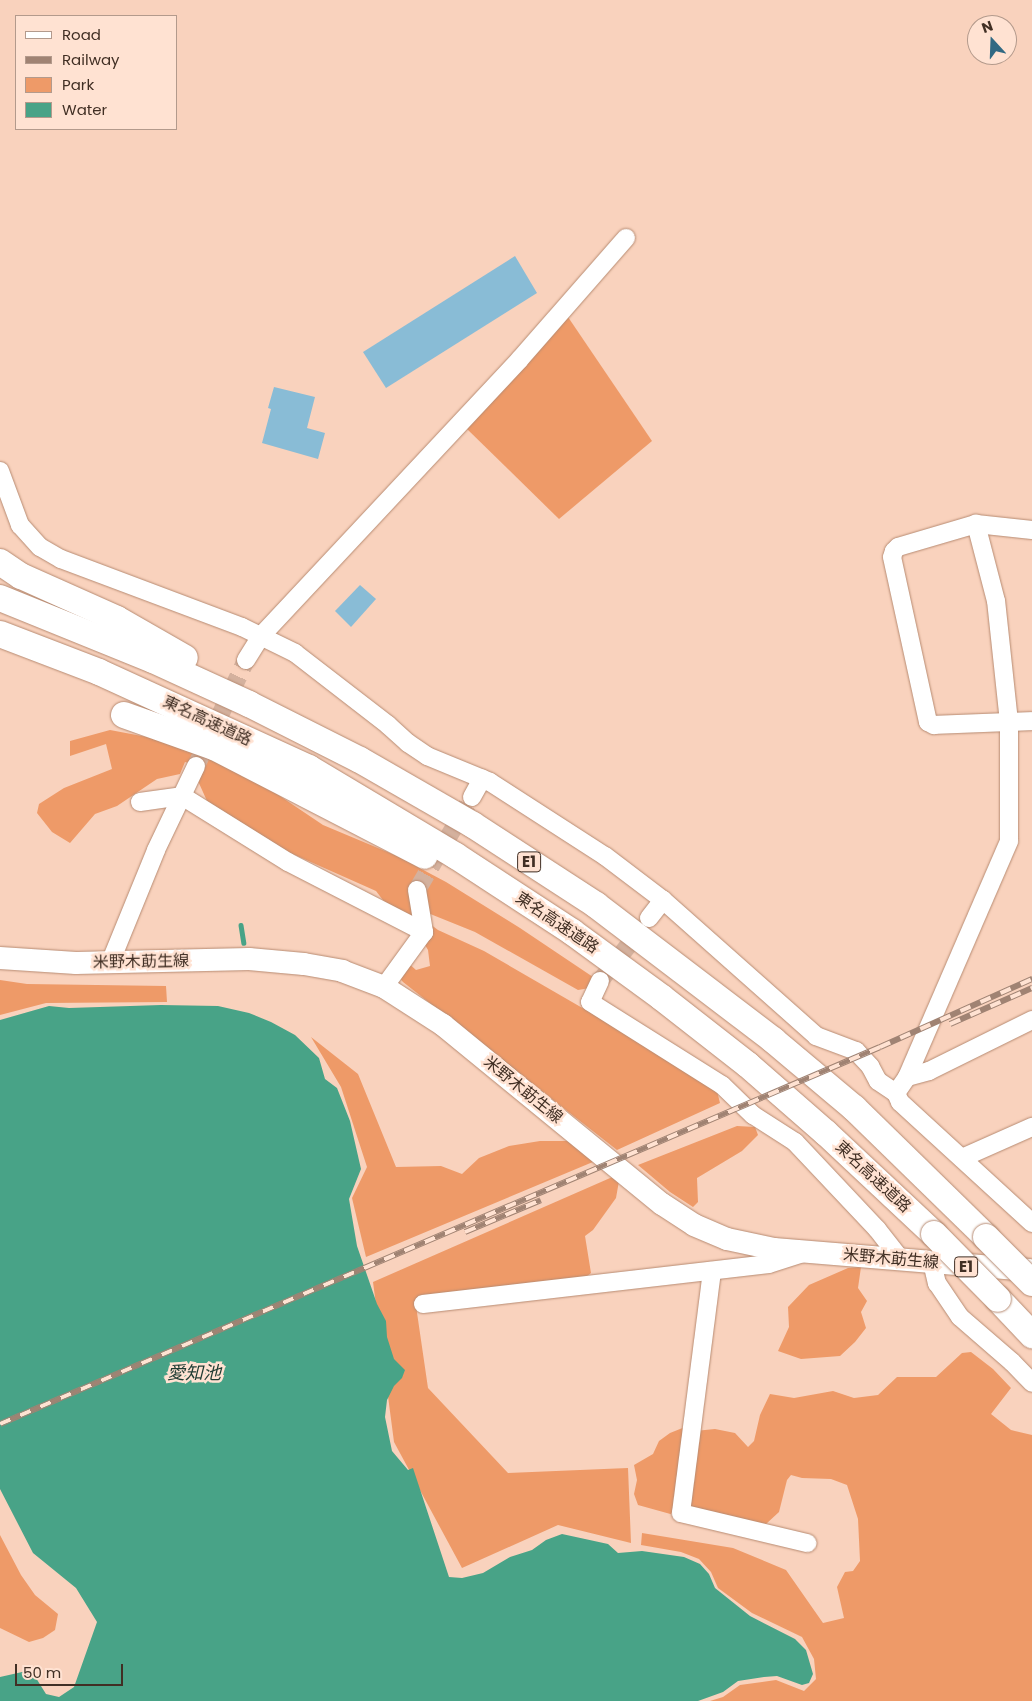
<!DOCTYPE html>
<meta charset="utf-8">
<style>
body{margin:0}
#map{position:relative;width:1032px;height:1701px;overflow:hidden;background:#f9d2bd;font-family:Poppins,"Noto Sans JP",sans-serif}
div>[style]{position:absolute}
.green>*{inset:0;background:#ee9a68}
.water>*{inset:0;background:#48a387}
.stream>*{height:4.5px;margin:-2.25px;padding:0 2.25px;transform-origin:2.25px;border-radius:2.25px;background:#48a387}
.building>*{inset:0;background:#89bcd6}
.minor-tunnel>*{height:18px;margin-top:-9px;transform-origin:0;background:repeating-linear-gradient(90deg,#d4b19e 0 18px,transparent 0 27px)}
.roads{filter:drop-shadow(0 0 1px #b78b72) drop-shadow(0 0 1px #b78b72)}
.minor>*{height:18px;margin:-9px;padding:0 9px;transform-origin:9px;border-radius:9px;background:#fff}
.major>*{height:22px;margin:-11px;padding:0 11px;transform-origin:11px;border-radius:11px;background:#fff}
.highway>*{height:26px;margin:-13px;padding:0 13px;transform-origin:13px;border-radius:13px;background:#fff}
.rail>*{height:5.5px;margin-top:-2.75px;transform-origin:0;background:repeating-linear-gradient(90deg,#ffe2d2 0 11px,#a08373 0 22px);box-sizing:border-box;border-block:1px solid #a08373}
.bridges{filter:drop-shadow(0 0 1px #b78b72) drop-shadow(0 0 1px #b78b72)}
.highway-bridge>*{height:26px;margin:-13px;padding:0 13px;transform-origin:13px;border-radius:13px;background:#fff}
span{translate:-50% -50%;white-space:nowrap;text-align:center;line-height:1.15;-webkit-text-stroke:5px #ffe2d2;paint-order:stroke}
.shield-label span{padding:1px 4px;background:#ffe2d2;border:1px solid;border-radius:4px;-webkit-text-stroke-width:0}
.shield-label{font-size:15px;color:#412f24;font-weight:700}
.street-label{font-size:16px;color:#412f24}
.water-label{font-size:18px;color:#1f3b32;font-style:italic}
.legend{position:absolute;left:15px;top:15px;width:162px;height:115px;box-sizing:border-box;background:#ffe2d2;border:1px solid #b39a8c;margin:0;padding:6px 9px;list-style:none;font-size:15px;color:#412f24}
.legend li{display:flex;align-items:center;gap:10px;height:25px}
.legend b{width:25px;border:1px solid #b39a8c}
.north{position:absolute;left:967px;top:15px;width:50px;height:50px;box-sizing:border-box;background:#ffe2d2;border:1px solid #b39a8c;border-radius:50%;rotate:340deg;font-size:14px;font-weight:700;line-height:20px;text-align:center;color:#412f24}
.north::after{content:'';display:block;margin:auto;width:18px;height:22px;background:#316983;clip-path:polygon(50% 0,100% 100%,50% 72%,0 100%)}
.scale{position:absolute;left:15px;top:1664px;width:108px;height:22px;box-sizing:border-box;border:2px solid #412f24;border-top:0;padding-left:6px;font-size:15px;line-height:18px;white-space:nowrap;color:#412f24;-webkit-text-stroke:4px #ffe2d2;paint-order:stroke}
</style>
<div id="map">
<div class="green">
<i style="clip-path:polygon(568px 317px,652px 441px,559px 519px,466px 428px)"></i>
<i style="clip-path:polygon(110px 730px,163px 740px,232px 769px,268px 788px,323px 825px,397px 856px,446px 882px,520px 928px,593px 977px,590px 988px,578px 990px,475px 932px,413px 907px,418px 915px,438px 930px,484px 951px,617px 1028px,717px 1091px,720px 1103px,617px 1150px,403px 982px,390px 967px,398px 954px,416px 970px,430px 966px,428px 950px,410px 920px,389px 908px,376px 891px,286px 851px,207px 801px,198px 781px,205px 767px,185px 762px,180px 774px,157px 779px,117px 806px,95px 814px,70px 843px,52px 832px,37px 813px,39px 804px,64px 788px,112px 769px,106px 744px,70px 756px,70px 741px)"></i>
<i style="clip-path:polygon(0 980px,27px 984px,166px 986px,167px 1002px,46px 1003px,0 1015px)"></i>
<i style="clip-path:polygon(311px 1037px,358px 1074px,396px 1167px,441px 1166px,462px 1174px,479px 1158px,509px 1146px,540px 1141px,567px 1141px,600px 1159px,366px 1257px,352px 1198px,367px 1167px,341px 1087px)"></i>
<i style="clip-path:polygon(737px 1126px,755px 1127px,758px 1135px,742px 1151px,697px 1178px,698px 1202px,693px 1207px,670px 1192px,638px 1165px)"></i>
<i style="clip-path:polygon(617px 1175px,619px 1181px,616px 1198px,593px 1230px,585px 1236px,591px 1273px,586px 1277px,415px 1299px,428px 1388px,508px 1473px,628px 1468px,631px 1543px,558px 1525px,462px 1568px,394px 1442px,373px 1282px)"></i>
<i style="clip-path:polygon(861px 1267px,858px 1288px,867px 1301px,861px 1312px,866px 1328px,855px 1342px,840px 1356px,801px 1359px,778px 1351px,789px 1327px,788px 1307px,809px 1285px,848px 1268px)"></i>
<i style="clip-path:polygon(971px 1352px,993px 1369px,1011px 1388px,991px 1414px,1011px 1430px,1032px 1435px,1032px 1701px,710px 1701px,723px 1697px,740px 1685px,776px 1680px,804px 1691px,816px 1679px,814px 1659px,802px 1637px,752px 1613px,718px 1588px,711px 1572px,699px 1559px,681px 1552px,641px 1545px,642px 1533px,733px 1548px,786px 1570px,823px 1623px,844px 1618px,837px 1587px,845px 1572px,853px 1571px,860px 1561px,858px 1519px,847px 1485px,831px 1479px,802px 1478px,791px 1475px,787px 1480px,779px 1512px,766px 1524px,693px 1511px,686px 1503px,695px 1431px,715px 1429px,735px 1433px,748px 1447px,754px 1441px,760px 1415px,770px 1394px,794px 1398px,833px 1391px,854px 1398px,878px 1395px,897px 1377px,936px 1377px,962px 1353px)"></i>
<i style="clip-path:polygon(690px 1425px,674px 1515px,638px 1505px,634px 1494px,637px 1480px,634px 1465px,653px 1454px,659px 1441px,670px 1433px)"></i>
<i style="clip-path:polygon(0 1535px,21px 1575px,35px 1595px,58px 1614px,55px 1630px,43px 1638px,29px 1642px,0 1628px)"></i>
</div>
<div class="water">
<i style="clip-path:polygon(161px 1005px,218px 1006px,249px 1013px,271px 1022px,295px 1035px,319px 1058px,325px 1079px,337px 1088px,350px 1121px,361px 1169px,349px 1199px,357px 1246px,377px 1304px,386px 1321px,387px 1337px,394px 1359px,405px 1370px,402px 1378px,394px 1386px,387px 1400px,385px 1417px,392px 1451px,408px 1470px,413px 1468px,449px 1577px,462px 1578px,483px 1573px,510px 1557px,532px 1550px,546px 1540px,562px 1534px,608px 1544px,618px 1553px,642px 1551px,684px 1557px,700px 1564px,709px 1574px,715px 1588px,750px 1616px,795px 1639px,806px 1650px,813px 1674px,809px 1683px,802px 1685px,777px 1676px,764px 1677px,738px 1681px,723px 1692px,698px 1701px,0 1701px,0 1677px,31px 1670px,46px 1694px,59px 1697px,74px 1687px,97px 1622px,76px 1588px,33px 1553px,0 1489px,0 1020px,49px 1006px,69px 1008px)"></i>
</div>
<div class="stream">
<i style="left:241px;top:925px;width:18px;rotate:81deg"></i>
</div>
<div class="building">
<i style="clip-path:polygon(515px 256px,537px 293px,386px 388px,363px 352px)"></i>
<i style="clip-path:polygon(274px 387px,315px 397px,307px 428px,325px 433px,318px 459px,262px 443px,271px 409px,268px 408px)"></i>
<i style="clip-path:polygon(360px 585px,376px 599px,351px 627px,335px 611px)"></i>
</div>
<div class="minor-tunnel">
<i style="left:196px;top:766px;width:117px;rotate:-64.7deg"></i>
<i style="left:417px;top:890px;width:108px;rotate:-59.4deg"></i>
<i style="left:600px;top:981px;width:69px;rotate:-51.5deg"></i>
</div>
<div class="roads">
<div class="minor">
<i style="left:0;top:471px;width:58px;rotate:69.7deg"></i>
<i style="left:20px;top:525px;width:30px;rotate:48deg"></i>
<i style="left:40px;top:547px;width:24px;rotate:30deg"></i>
<i style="left:61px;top:559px;width:193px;rotate:20.6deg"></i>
<i style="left:242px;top:627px;width:59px;rotate:26.1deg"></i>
<i style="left:295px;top:653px;width:118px;rotate:37.7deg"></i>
<i style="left:388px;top:725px;width:27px;rotate:42deg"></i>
<i style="left:408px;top:743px;width:23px;rotate:34deg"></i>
<i style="left:427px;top:756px;width:68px;rotate:22.4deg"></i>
<i style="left:490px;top:782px;width:137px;rotate:32.8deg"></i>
<i style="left:605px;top:856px;width:73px;rotate:37.2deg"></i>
<i style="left:663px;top:900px;width:205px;rotate:41.6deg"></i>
<i style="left:816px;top:1036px;width:43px;rotate:20.6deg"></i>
<i style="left:856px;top:1051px;width:21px;rotate:47deg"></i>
<i style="left:870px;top:1066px;width:17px;rotate:62deg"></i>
<i style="left:878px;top:1081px;width:22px;rotate:34deg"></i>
<i style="left:896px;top:1093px;width:10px;rotate:66deg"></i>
<i style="left:900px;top:1102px;width:179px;rotate:42.5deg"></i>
<i style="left:1032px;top:530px;width:56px;rotate:-173.9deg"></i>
<i style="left:976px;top:524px;width:81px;rotate:163.6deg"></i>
<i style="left:898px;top:547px;width:6px;rotate:135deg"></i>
<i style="left:894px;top:551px;width:6px;rotate:108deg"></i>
<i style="left:892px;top:557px;width:169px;rotate:77.7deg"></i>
<i style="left:928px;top:722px;width:7px;rotate:27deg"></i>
<i style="left:934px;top:725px;width:98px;rotate:-2.3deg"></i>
<i style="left:246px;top:660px;width:28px;rotate:-58deg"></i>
<i style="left:261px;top:636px;width:379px;rotate:-46.9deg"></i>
<i style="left:520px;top:359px;width:161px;rotate:-48.8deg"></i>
<i style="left:472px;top:797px;width:21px;rotate:-61deg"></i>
<i style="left:140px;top:802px;width:42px;rotate:-8.1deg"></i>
<i style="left:182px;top:796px;width:125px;rotate:31.9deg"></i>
<i style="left:288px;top:862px;width:153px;rotate:27.2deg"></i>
<i style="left:417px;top:890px;width:43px;rotate:80.5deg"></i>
<i style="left:649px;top:918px;width:23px;rotate:-52deg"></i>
<i style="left:110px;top:963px;width:122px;rotate:-67.8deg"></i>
<i style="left:156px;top:850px;width:93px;rotate:-64.5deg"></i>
<i style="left:600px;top:981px;width:23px;rotate:115deg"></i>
<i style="left:590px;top:1002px;width:156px;rotate:32.2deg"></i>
<i style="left:722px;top:1085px;width:43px;rotate:44.1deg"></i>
<i style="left:753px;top:1115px;width:50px;rotate:32.7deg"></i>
<i style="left:795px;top:1142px;width:120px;rotate:46.7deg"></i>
<i style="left:877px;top:1229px;width:37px;rotate:52deg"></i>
<i style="left:384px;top:987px;width:68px;rotate:-54deg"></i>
<i style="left:907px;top:1077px;width:23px;rotate:-15deg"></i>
<i style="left:929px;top:1071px;width:115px;rotate:-26.3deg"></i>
<i style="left:896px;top:1093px;width:19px;rotate:-55deg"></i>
<i style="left:907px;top:1077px;width:257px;rotate:-66.6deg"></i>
<i style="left:1009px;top:841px;width:119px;rotate:-90deg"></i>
<i style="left:1009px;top:722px;width:122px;rotate:-96.1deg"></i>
<i style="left:996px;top:601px;width:80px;rotate:-104.6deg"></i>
<i style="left:962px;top:1158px;width:77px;rotate:-23.9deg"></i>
<i style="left:932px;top:1262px;width:22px;rotate:77deg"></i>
<i style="left:937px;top:1283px;width:41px;rotate:55.9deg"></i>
<i style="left:960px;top:1317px;width:69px;rotate:40.9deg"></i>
<i style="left:1012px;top:1362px;width:29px;rotate:46deg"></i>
<i style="left:712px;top:1271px;width:244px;rotate:97.3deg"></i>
<i style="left:681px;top:1513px;width:130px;rotate:13.4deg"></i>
<i style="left:423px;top:1304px;width:348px;rotate:-6.6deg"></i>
<i style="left:769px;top:1264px;width:36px;rotate:-18deg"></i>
</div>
<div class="major">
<i style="left:0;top:958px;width:76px;rotate:3.8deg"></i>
<i style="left:76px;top:963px;width:173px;rotate:-1.3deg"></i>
<i style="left:249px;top:959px;width:55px;rotate:5.2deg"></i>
<i style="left:304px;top:964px;width:39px;rotate:10deg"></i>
<i style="left:342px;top:971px;width:45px;rotate:20.9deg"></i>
<i style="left:384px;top:987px;width:70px;rotate:32.8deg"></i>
<i style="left:443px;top:1025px;width:283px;rotate:39.3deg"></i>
<i style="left:662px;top:1204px;width:38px;rotate:33deg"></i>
<i style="left:694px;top:1225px;width:36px;rotate:23deg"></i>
<i style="left:727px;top:1239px;width:48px;rotate:12deg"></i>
<i style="left:774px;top:1249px;width:256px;rotate:4.7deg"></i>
</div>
<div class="highway">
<i style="left:0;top:562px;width:25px;rotate:34deg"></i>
<i style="left:21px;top:576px;width:105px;rotate:24.1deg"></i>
<i style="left:117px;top:619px;width:78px;rotate:29.8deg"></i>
<i style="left:0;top:598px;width:165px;rotate:22.1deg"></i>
<i style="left:153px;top:660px;width:106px;rotate:24.6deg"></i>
<i style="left:249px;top:704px;width:124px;rotate:26.8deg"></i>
<i style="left:360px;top:760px;width:130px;rotate:29.9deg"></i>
<i style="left:473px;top:825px;width:147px;rotate:33deg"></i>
<i style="left:596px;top:905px;width:223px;rotate:37.3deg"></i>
<i style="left:773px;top:1040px;width:106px;rotate:40deg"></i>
<i style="left:854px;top:1108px;width:185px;rotate:44.3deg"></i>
<i style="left:0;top:634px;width:106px;rotate:21deg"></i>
<i style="left:99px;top:672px;width:231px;rotate:24.6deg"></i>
<i style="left:309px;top:768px;width:171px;rotate:30.9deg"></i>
<i style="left:456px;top:856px;width:139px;rotate:33.2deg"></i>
<i style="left:572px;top:932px;width:110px;rotate:36.1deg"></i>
<i style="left:661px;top:997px;width:110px;rotate:38deg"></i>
<i style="left:748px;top:1065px;width:103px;rotate:41.1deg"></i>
<i style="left:826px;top:1133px;width:148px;rotate:43.1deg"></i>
<i style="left:124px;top:715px;width:96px;rotate:19.6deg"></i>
<i style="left:214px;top:747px;width:237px;rotate:27.3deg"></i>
<i style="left:998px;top:1299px;width:50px;rotate:46.6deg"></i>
</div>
</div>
<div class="rail">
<i style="left:950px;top:1024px;width:90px;rotate:-23.7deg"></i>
<i style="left:465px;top:1232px;width:82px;rotate:-22.8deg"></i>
<i style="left:0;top:1424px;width:957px;rotate:-23.19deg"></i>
<i style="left:880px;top:1047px;width:167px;rotate:-24.1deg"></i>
</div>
<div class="bridges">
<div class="highway-bridge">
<i style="left:934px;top:1234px;width:91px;rotate:45.4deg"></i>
<i style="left:986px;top:1237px;width:65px;rotate:45deg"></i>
</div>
</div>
<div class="shield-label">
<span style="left:529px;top:862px">E1</span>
<span style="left:966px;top:1267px">E1</span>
</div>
<div class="street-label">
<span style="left:207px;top:721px;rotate:25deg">東名高速道路</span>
<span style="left:557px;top:923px;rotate:34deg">東名高速道路</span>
<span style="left:141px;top:962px;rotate:-1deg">米野木莇生線</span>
<span style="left:523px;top:1090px;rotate:39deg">米野木莇生線</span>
<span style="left:873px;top:1177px;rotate:43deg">東名高速道路</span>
<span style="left:891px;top:1259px;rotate:5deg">米野木莇生線</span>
</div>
<div class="water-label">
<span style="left:194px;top:1373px">愛知池</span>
</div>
<ul class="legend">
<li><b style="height:6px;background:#fff"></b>Road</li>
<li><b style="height:6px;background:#a08373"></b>Railway</li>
<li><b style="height:14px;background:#ee9a68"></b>Park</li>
<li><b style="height:14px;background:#48a387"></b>Water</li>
</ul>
<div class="north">N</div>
<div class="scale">50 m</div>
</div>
